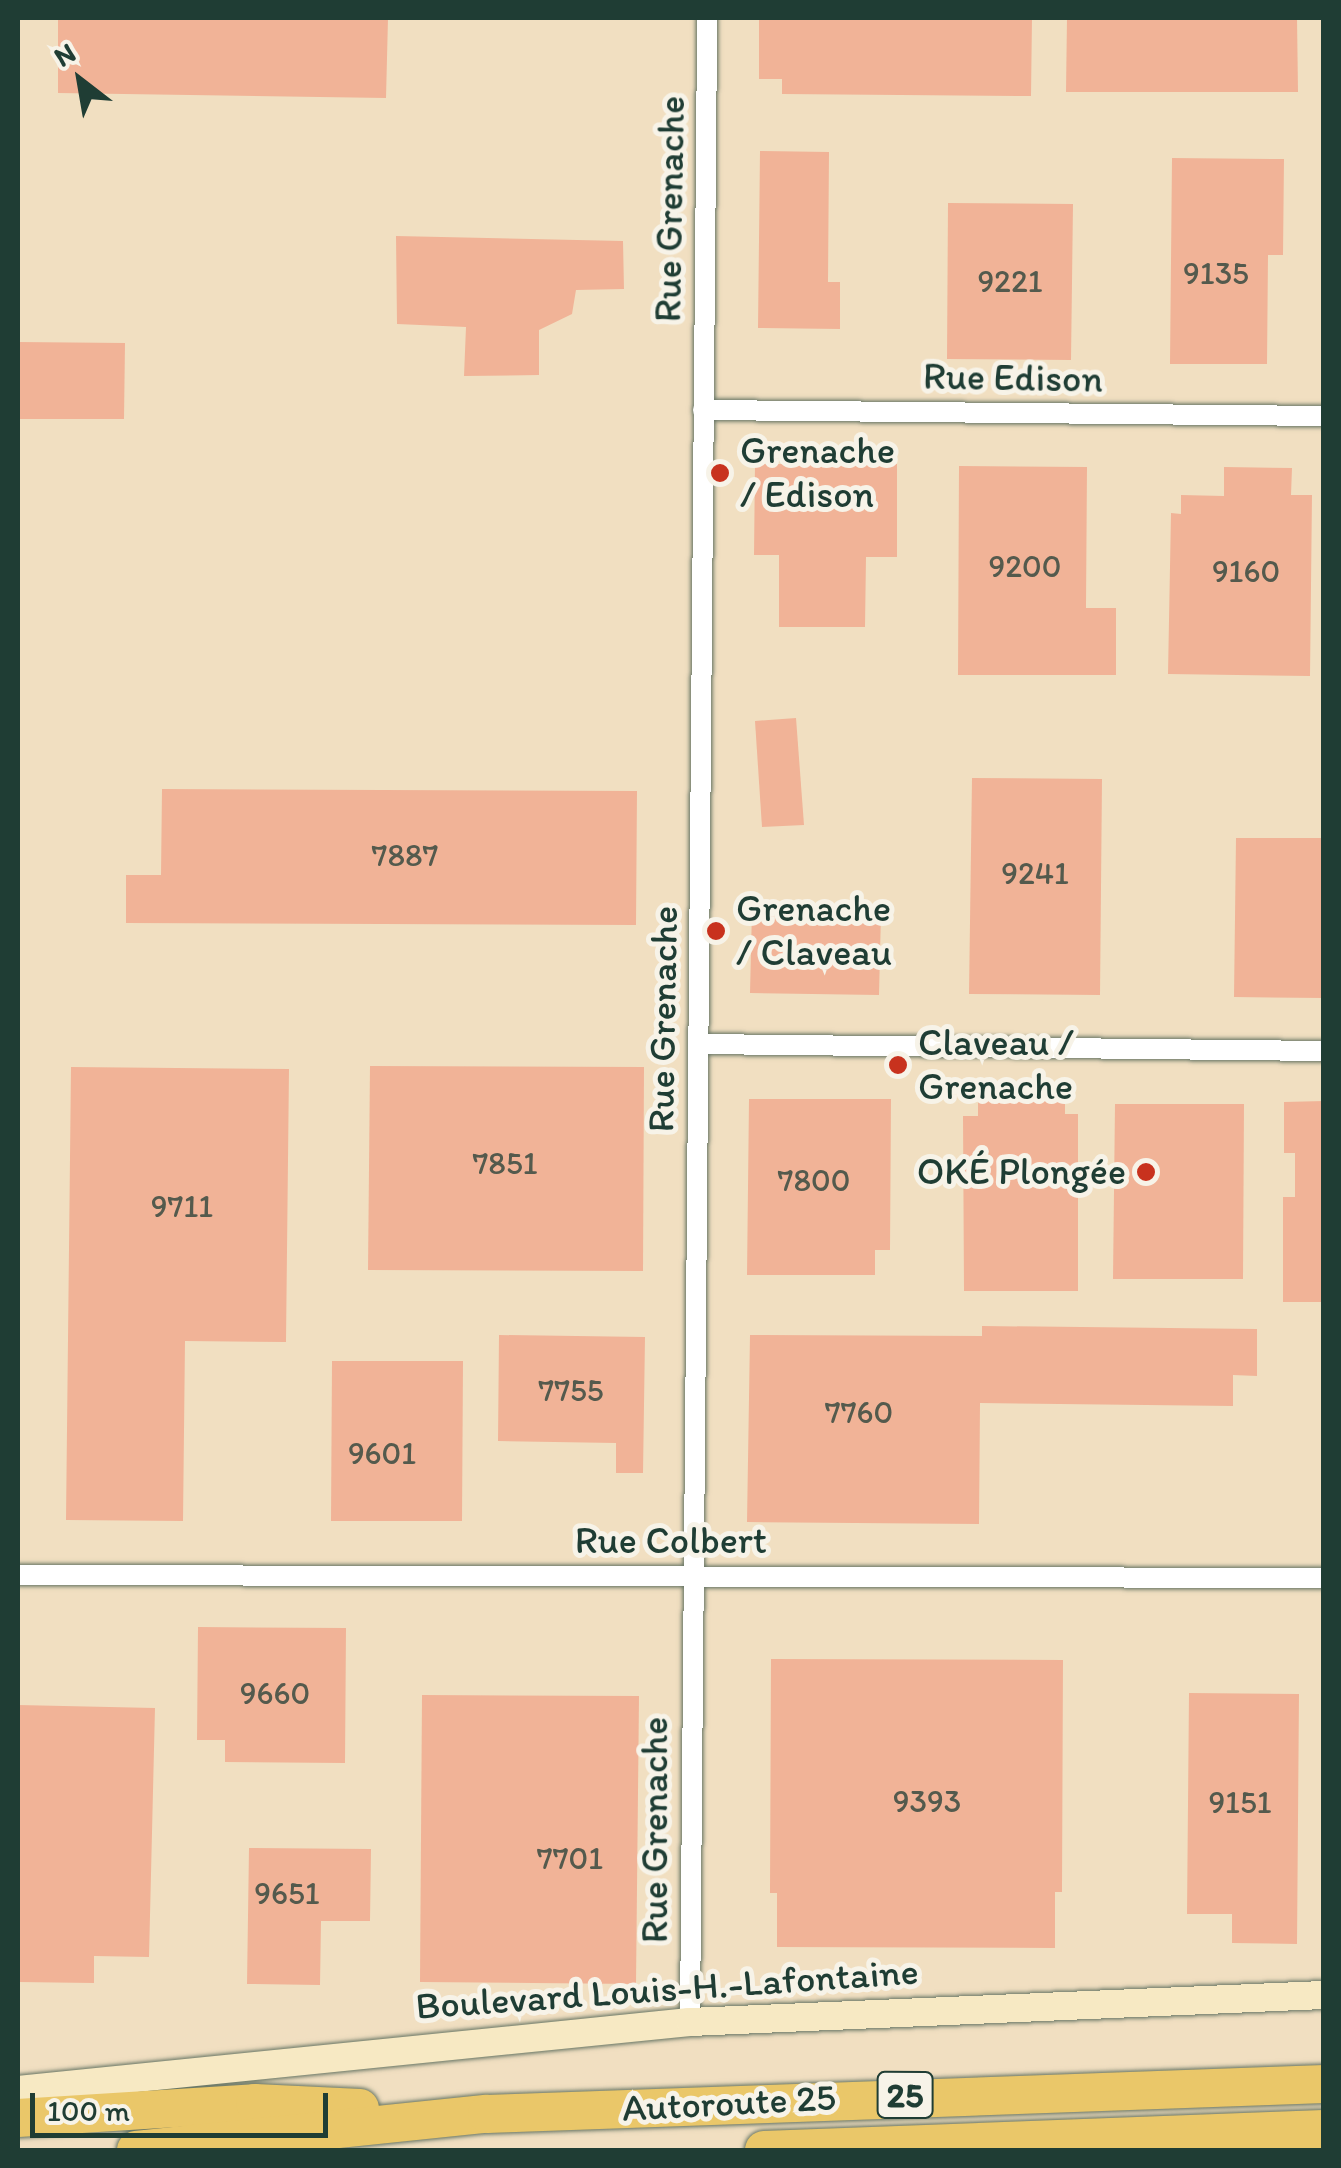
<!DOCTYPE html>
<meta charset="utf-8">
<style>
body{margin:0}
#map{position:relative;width:1341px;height:2168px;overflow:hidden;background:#f1dfc1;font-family:Itim,sans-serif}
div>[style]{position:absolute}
.building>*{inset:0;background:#f1b397}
.roads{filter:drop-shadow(0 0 2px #687665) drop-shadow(0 0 2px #687665)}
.minor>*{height:20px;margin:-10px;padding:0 10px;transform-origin:10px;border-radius:10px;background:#fff}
.secondary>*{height:28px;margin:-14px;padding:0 14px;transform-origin:14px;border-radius:14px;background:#f7e9c3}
.motorway>*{height:38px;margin:-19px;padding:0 19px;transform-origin:19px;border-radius:19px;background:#eac769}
.dots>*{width:28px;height:28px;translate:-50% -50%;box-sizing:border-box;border:5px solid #f7f3e8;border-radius:50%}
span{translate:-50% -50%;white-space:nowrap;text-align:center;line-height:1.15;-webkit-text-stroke:10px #f7f3e8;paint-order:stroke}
.number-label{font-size:32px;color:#545a4d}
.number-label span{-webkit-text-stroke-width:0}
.shield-label span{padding:2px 8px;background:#f7f3e8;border:2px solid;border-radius:8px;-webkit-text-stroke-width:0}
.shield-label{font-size:35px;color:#1f3d34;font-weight:700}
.street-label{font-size:38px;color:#1f3d34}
.poi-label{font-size:38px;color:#1f3d34}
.left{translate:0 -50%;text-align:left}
.right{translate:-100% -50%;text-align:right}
.frame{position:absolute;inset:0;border:20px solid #1f3d34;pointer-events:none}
.north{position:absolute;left:30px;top:30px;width:100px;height:100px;-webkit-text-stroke:8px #f7f3e8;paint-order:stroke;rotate:329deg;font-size:28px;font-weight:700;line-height:40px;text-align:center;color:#1f3d34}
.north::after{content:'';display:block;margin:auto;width:35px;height:45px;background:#1f3d34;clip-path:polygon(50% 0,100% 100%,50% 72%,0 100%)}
.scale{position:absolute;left:30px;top:2093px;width:298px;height:45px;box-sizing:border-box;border:5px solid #1f3d34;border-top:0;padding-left:12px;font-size:30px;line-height:35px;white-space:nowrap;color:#1f3d34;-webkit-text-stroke:8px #f7f3e8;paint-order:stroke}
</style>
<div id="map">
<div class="building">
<i style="clip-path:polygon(58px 18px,388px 18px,386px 98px,58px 93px)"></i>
<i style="clip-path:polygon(759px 18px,1032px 18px,1031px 96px,782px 94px,782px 79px,759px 79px)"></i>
<i style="clip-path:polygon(1067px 18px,1297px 18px,1298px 92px,1066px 92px)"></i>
<i style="clip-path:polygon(760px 151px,829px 152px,828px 282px,840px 282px,840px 329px,758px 328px)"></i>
<i style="clip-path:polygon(1172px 158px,1284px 159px,1283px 255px,1268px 255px,1267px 364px,1170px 364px)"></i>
<i style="clip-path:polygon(948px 203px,1073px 204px,1071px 360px,947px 359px)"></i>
<i style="clip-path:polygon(396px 236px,623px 241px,624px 289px,576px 290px,572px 314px,539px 330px,539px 375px,464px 376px,466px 327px,397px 324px)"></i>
<i style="clip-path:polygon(18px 342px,125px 343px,124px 419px,18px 419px)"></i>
<i style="clip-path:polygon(755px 464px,897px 464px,897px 557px,866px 557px,865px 627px,779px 627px,779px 555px,754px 555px)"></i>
<i style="clip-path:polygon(959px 466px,1087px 467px,1086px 608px,1116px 608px,1116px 675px,958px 675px)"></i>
<i style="clip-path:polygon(1224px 467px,1292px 468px,1291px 495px,1312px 495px,1310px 676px,1168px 674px,1171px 513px,1181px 514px,1181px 495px,1224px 496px)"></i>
<i style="clip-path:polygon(796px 718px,804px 825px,762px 827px,755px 721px)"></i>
<i style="clip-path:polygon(972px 778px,1102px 779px,1100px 995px,969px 994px)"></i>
<i style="clip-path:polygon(162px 789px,637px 791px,636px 925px,126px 923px,126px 875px,161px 875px)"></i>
<i style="clip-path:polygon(1236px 838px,1324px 838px,1324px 998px,1234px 997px)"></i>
<i style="clip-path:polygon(752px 910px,881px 913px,879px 995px,750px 993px)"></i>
<i style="clip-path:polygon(370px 1066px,644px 1067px,643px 1271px,368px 1270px)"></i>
<i style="clip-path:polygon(71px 1067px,289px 1069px,286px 1342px,185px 1341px,183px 1521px,66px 1520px)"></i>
<i style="clip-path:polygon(749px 1099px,891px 1099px,890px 1250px,875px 1250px,875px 1275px,747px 1275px)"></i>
<i style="clip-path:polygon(978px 1100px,1065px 1100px,1065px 1114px,1078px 1114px,1078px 1291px,964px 1291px,963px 1116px,978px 1116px)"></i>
<i style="clip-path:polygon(1324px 1101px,1324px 1302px,1283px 1302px,1283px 1197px,1295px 1197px,1295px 1153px,1284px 1153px,1284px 1102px)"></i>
<i style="clip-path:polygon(1115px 1104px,1244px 1104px,1243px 1279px,1113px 1279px)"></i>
<i style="clip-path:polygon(982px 1326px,1257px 1329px,1257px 1376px,1233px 1375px,1233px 1406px,980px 1403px,979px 1524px,747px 1522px,750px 1335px,982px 1336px)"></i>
<i style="clip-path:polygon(499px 1335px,645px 1337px,643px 1473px,616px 1473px,616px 1443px,498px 1441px)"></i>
<i style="clip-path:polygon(332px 1361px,463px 1361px,462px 1521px,331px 1521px)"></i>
<i style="clip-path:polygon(198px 1627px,346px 1628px,345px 1763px,225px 1762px,225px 1740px,197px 1740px)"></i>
<i style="clip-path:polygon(771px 1659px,1063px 1660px,1062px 1892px,1055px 1892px,1055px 1948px,777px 1947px,777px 1893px,770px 1893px)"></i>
<i style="clip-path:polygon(1189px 1693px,1299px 1694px,1297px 1944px,1232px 1943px,1232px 1914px,1187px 1914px)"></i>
<i style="clip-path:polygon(422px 1695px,639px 1696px,636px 1984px,420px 1982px)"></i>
<i style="clip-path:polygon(18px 1705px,155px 1708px,149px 1957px,94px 1956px,94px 1983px,18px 1982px)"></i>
<i style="clip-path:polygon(249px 1848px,371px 1849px,370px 1921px,321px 1921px,320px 1985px,247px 1984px)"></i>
</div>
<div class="roads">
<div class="minor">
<i style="left:703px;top:410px;width:621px;rotate:0.55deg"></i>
<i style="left:698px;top:1044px;width:626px;rotate:0.64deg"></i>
<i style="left:18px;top:1575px;width:1306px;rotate:0.13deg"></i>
<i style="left:690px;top:2022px;width:2004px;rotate:-89.51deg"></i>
</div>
<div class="secondary">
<i style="left:18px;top:2090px;width:675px;rotate:-5.78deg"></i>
<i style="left:690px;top:2022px;width:635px;rotate:-2.44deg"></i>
</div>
<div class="motorway">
<i style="left:18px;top:2118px;width:237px;rotate:-3.6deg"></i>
<i style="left:255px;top:2103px;width:105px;rotate:2.7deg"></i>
<i style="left:136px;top:2150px;width:353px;rotate:-5.9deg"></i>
<i style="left:487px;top:2114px;width:838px;rotate:-2.05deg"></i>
<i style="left:764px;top:2150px;width:560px;rotate:-2.15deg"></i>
</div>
</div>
<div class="dots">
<i style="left:720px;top:473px;background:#c8321e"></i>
<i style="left:716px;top:931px;background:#c8321e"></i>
<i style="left:898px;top:1065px;background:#c8321e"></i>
<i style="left:1146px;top:1172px;background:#c8321e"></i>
</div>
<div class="number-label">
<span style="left:1216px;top:273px">9135</span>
<span style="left:1010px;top:281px">9221</span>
<span style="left:1025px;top:566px">9200</span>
<span style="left:1246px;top:571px">9160</span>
<span style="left:405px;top:855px">7887</span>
<span style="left:1035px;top:873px">9241</span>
<span style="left:505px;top:1163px">7851</span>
<span style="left:814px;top:1180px">7800</span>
<span style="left:182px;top:1206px">9711</span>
<span style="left:571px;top:1390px">7755</span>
<span style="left:859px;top:1412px">7760</span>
<span style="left:382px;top:1453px">9601</span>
<span style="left:275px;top:1693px">9660</span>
<span style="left:927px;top:1801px">9393</span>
<span style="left:1240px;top:1802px">9151</span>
<span style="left:570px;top:1858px">7701</span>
<span style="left:287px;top:1893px">9651</span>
</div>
<div class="shield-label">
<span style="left:905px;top:2095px">25</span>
</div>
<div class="street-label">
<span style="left:670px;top:209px;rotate:-89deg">Rue Grenache</span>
<span style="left:1013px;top:378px;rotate:1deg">Rue Edison</span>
<span style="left:663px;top:1019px;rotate:-89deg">Rue Grenache</span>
<span style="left:671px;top:1541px">Rue Colbert</span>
<span style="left:655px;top:1830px;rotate:-90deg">Rue Grenache</span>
<span style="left:667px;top:1989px;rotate:-4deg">Boulevard Louis-H.-Lafontaine</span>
<span style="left:729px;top:2103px;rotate:-3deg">Autoroute 25</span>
</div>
<div class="poi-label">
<span class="left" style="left:740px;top:473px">Grenache<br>/ Edison</span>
<span class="left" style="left:736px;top:931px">Grenache<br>/ Claveau</span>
<span class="left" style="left:918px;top:1065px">Claveau /<br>Grenache</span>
<span class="right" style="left:1126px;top:1172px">OKÉ Plongée</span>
</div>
<div class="frame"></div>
<div class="north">N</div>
<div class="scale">100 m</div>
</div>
